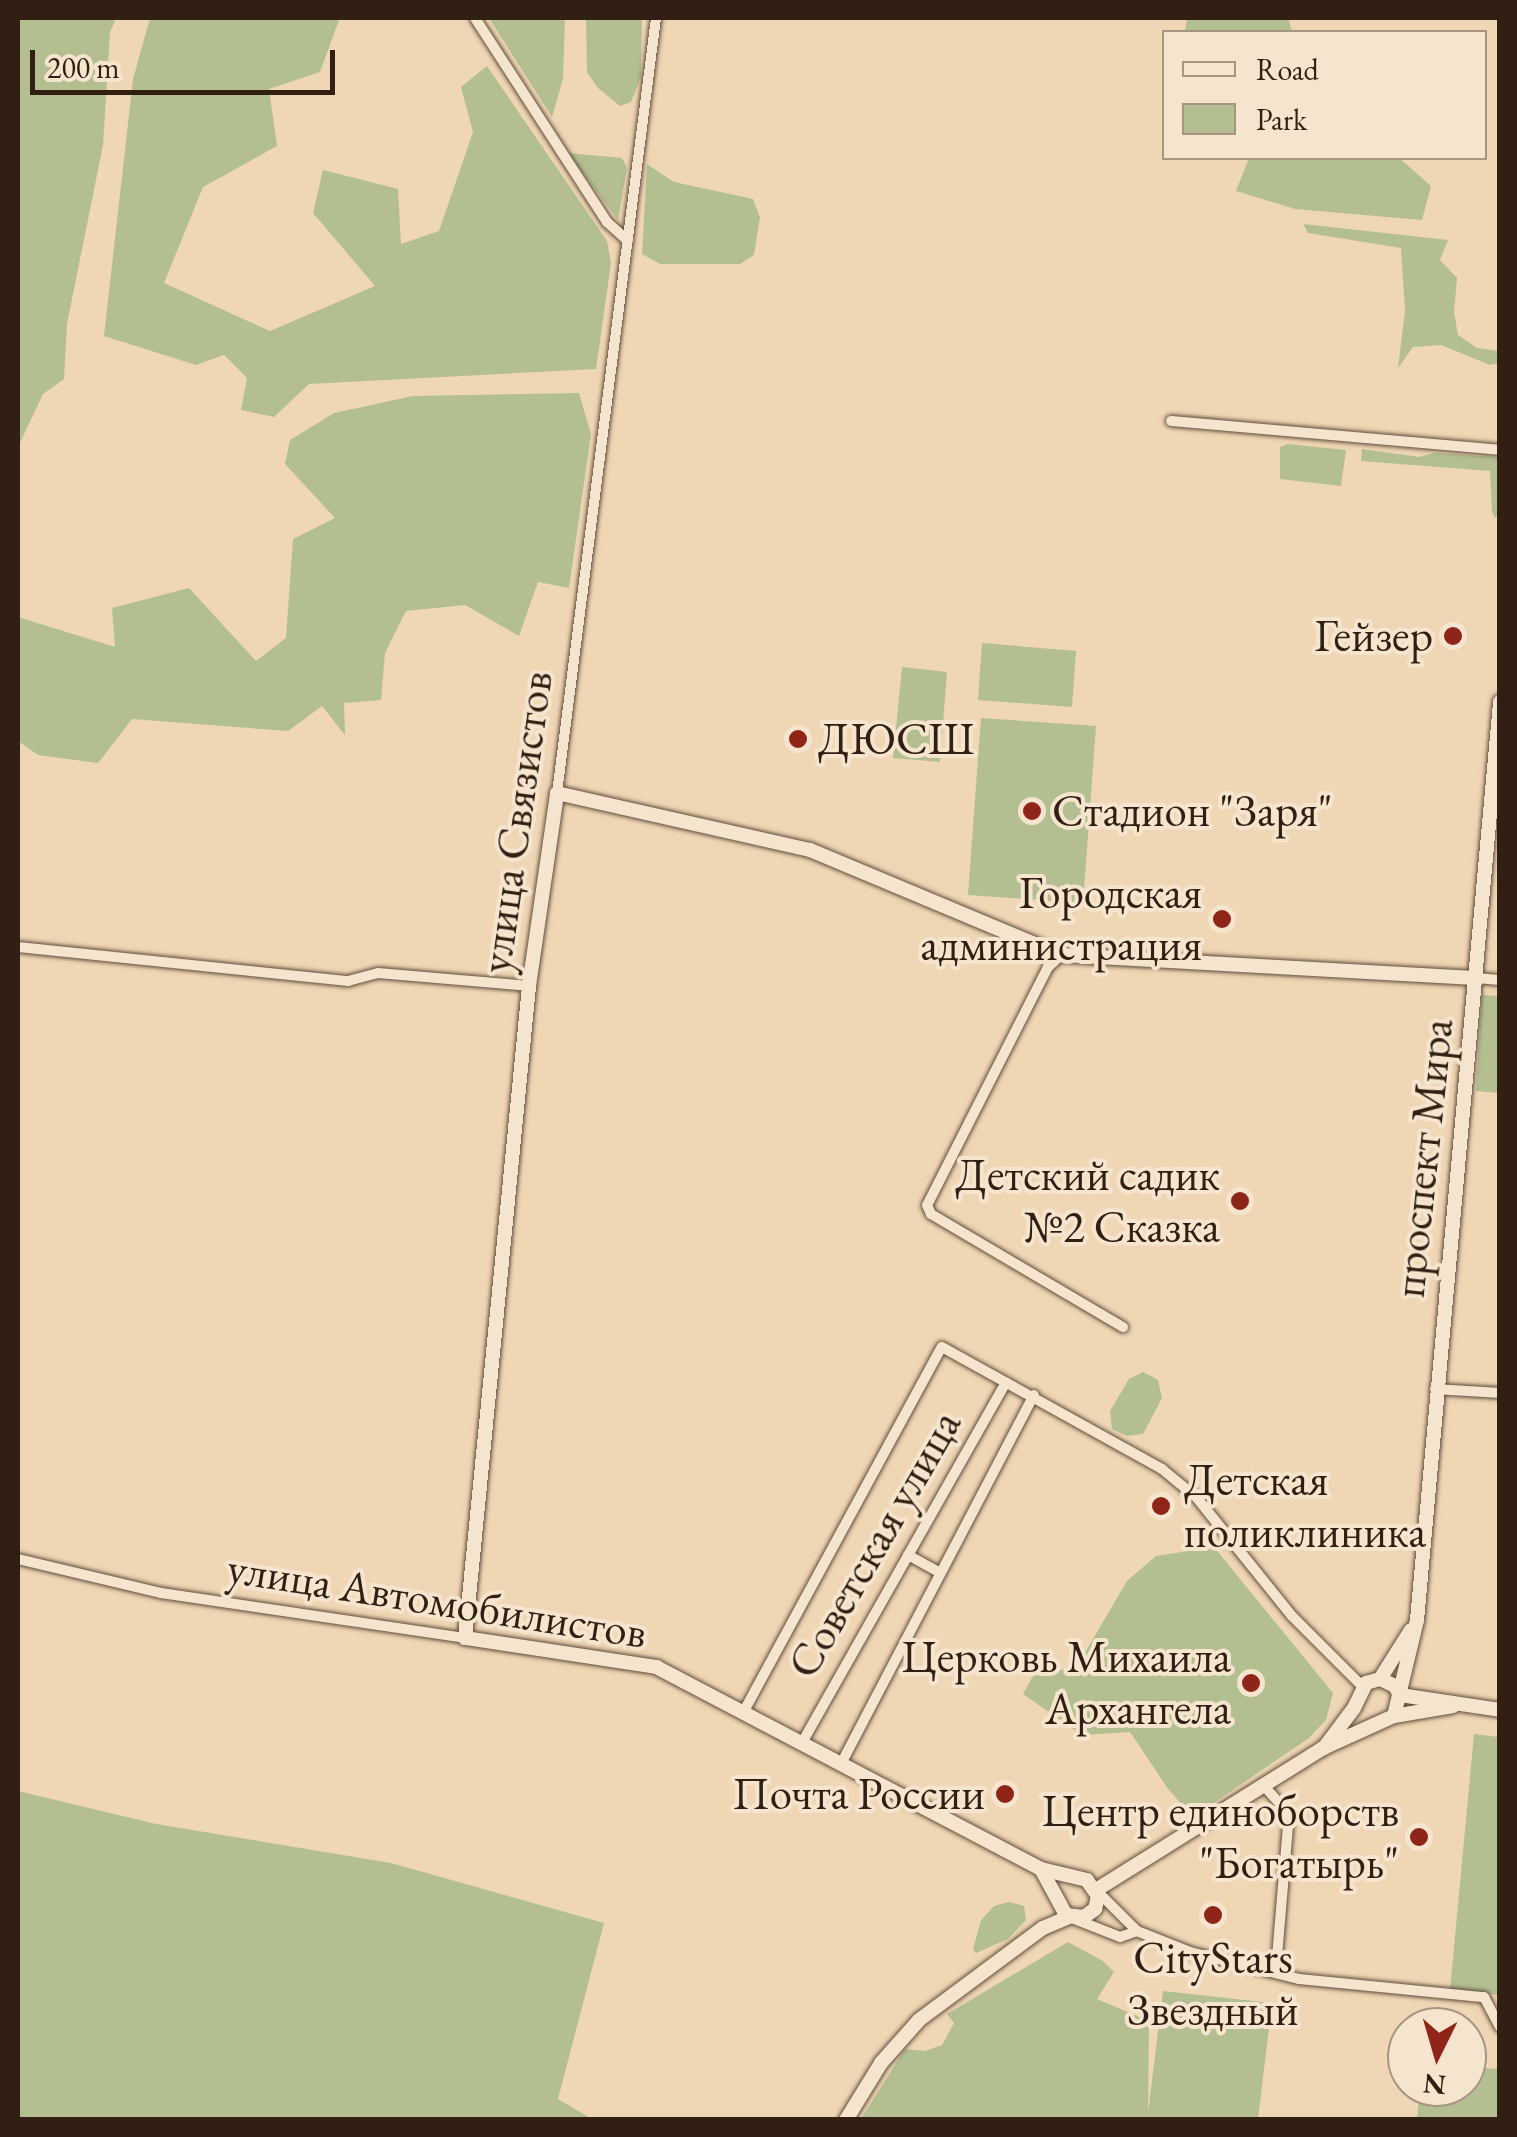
<!DOCTYPE html>
<meta charset="utf-8">
<style>
body{margin:0}
#map{position:relative;width:1517px;height:2137px;overflow:hidden;background:#efd6b4;font-family:"EB Garamond",serif}
div>[style]{position:absolute}
.green>*{inset:0;background:#b3bf91}
.roads{filter:drop-shadow(0 0 2px #604d3b) drop-shadow(0 0 2px #604d3b)}
.street>*{height:10px;margin:-5px;padding:0 5px;transform-origin:5px;border-radius:5px;background:#f5e4ce}
.secondary>*{height:14px;margin:-7px;padding:0 7px;transform-origin:7px;border-radius:7px;background:#f5e4ce}
.dots>*{width:28px;height:28px;translate:-50% -50%;box-sizing:border-box;border:5px solid #f5e4ce;border-radius:50%}
span{translate:-50% -50%;white-space:nowrap;text-align:center;line-height:1.15;-webkit-text-stroke:8px #f5e4ce;paint-order:stroke}
.poi-label{font-size:45px;color:#311f13}
.right{translate:-100% -50%;text-align:right}
.left{translate:0 -50%;text-align:left}
.street-label{font-size:45px;color:#311f13}
.frame{position:absolute;inset:0;border:20px solid #311f13;pointer-events:none}
.legend{position:absolute;left:1162px;top:30px;width:325px;height:130px;box-sizing:border-box;background:#f5e4ce;border:2px solid #a79583;margin:0;padding:12px 18px;list-style:none;font-size:30px;color:#311f13}
.legend li{display:flex;align-items:center;gap:20px;height:50px}
.legend b{width:50px;border:2px solid #a79583}
.north{position:absolute;left:1387px;top:2007px;width:100px;height:100px;box-sizing:border-box;background:#f5e4ce;border:2px solid #a79583;border-radius:50%;rotate:185deg;font-size:28px;font-weight:700;line-height:40px;text-align:center;color:#311f13}
.north::after{content:'';display:block;margin:auto;width:35px;height:45px;background:#8f2418;clip-path:polygon(50% 0,100% 100%,50% 72%,0 100%)}
.scale{position:absolute;left:30px;top:50px;width:305px;height:45px;box-sizing:border-box;border:5px solid #311f13;border-top:0;padding-left:12px;font-size:30px;line-height:35px;white-space:nowrap;color:#311f13;-webkit-text-stroke:8px #f5e4ce;paint-order:stroke}
</style>
<div id="map">
<div class="green">
<i style="clip-path:polygon(18px 18px,116px 18px,110px 32px,103px 145px,67px 324px,64px 379px,43px 394px,18px 447px)"></i>
<i style="clip-path:polygon(150px 18px,350px 18px,339px 20px,320px 72px,269px 89px,277px 146px,203px 187px,164px 283px,270px 331px,375px 286px,313px 213px,323px 170px,398px 189px,401px 244px,439px 231px,473px 132px,461px 87px,487px 66px,607px 241px,611px 263px,596px 369px,309px 384px,274px 417px,241px 410px,247px 378px,224px 355px,196px 365px,104px 336px,133px 79px)"></i>
<i style="clip-path:polygon(489px 18px,565px 18px,563px 79px,552px 117px)"></i>
<i style="clip-path:polygon(586px 18px,642px 18px,641px 77px,631px 102px,620px 106px,598px 88px,587px 72px)"></i>
<i style="clip-path:polygon(1187px 18px,1288px 18px,1292px 32px,1185px 32px)"></i>
<i style="clip-path:polygon(568px 153px,622px 158px,627px 168px,618px 220px)"></i>
<i style="clip-path:polygon(1249px 158px,1399px 158px,1431px 186px,1422px 220px,1295px 209px,1236px 191px)"></i>
<i style="clip-path:polygon(647px 164px,674px 182px,753px 199px,760px 217px,754px 255px,740px 264px,660px 264px,642px 254px)"></i>
<i style="clip-path:polygon(1303px 224px,1448px 240px,1440px 260px,1457px 278px,1454px 312px,1458px 335px,1477px 348px,1499px 351px,1499px 363px,1490px 365px,1441px 345px,1413px 347px,1398px 368px,1405px 311px,1401px 248px,1308px 233px)"></i>
<i style="clip-path:polygon(579px 393px,591px 434px,569px 588px,538px 582px,519px 636px,465px 605px,406px 611px,385px 653px,381px 700px,344px 703px,345px 735px,322px 706px,288px 731px,132px 719px,98px 763px,38px 755px,18px 741px,18px 617px,115px 647px,112px 608px,189px 588px,256px 661px,286px 638px,293px 539px,335px 518px,285px 464px,290px 440px,334px 413px,413px 396px)"></i>
<i style="clip-path:polygon(1288px 444px,1346px 450px,1341px 486px,1280px 479px,1280px 447px)"></i>
<i style="clip-path:polygon(1362px 449px,1419px 457px,1434px 453px,1499px 457px,1499px 514px,1495px 518px,1492px 512px,1490px 471px,1361px 461px)"></i>
<i style="clip-path:polygon(982px 643px,1076px 651px,1072px 707px,978px 700px)"></i>
<i style="clip-path:polygon(902px 667px,947px 672px,940px 762px,893px 758px)"></i>
<i style="clip-path:polygon(981px 718px,1096px 726px,1083px 903px,968px 895px)"></i>
<i style="clip-path:polygon(1482px 995px,1499px 996px,1499px 1093px,1476px 1091px)"></i>
<i style="clip-path:polygon(1143px 1372px,1158px 1380px,1162px 1398px,1143px 1434px,1127px 1436px,1112px 1429px,1110px 1411px,1129px 1379px)"></i>
<i style="clip-path:polygon(1214px 1547px,1333px 1693px,1326px 1720px,1309px 1738px,1193px 1817px,1168px 1789px,1130px 1732px,1082px 1735px,1023px 1694px,1034px 1674px,1076px 1668px,1127px 1581px,1156px 1556px)"></i>
<i style="clip-path:polygon(1474px 1734px,1499px 1737px,1499px 1995px,1450px 1990px)"></i>
<i style="clip-path:polygon(18px 1791px,156px 1824px,391px 1863px,604px 1923px,558px 2099px,592px 2119px,18px 2119px)"></i>
<i style="clip-path:polygon(1009px 1902px,1024px 1906px,1026px 1920px,1008px 1939px,976px 1953px,973px 1949px,981px 1920px,994px 1906px)"></i>
<i style="clip-path:polygon(1068px 1942px,1103px 1961px,1114px 1972px,1097px 1999px,1149px 2021px,1148px 2113px,1163px 1991px,1272px 2003px,1258px 2119px,861px 2119px,905px 2049px,925px 2051px,942px 2045px,954px 2023px,947px 2014px)"></i>
<i style="clip-path:polygon(1467px 2067px,1499px 2069px,1499px 2119px,1417px 2119px,1420px 2087px,1467px 2087px)"></i>
</div>
<div class="roads">
<div class="street">
<i style="left:475px;top:18px;width:243px;rotate:57.1deg"></i>
<i style="left:607px;top:222px;width:28px;rotate:42deg"></i>
<i style="left:1171px;top:421px;width:330px;rotate:5deg"></i>
<i style="left:557px;top:793px;width:781px;rotate:-82.72deg"></i>
<i style="left:18px;top:947px;width:332px;rotate:5.9deg"></i>
<i style="left:348px;top:981px;width:31px;rotate:-15deg"></i>
<i style="left:378px;top:973px;width:152px;rotate:4.9deg"></i>
<i style="left:1061px;top:955px;width:18px;rotate:137deg"></i>
<i style="left:1048px;top:967px;width:267px;rotate:116.9deg"></i>
<i style="left:927px;top:1205px;width:10px;rotate:66deg"></i>
<i style="left:931px;top:1214px;width:223px;rotate:30.5deg"></i>
<i style="left:1476px;top:978px;width:24px;rotate:5deg"></i>
<i style="left:1435px;top:1389px;width:65px;rotate:3.5deg"></i>
<i style="left:908px;top:1555px;width:37px;rotate:29deg"></i>
<i style="left:18px;top:1559px;width:147px;rotate:13.4deg"></i>
<i style="left:161px;top:1593px;width:307px;rotate:8.4deg"></i>
<i style="left:744px;top:1711px;width:414px;rotate:-61.5deg"></i>
<i style="left:942px;top:1347px;width:252px;rotate:29deg"></i>
<i style="left:1162px;top:1469px;width:45px;rotate:39.6deg"></i>
<i style="left:1197px;top:1498px;width:151px;rotate:51.2deg"></i>
<i style="left:1292px;top:1616px;width:100px;rotate:45deg"></i>
<i style="left:803px;top:1741px;width:412px;rotate:-60.5deg"></i>
<i style="left:842px;top:1762px;width:414px;rotate:-62.4deg"></i>
<i style="left:1264px;top:1786px;width:38px;rotate:48deg"></i>
<i style="left:1289px;top:1814px;width:157px;rotate:94.8deg"></i>
<i style="left:1097px;top:1891px;width:57px;rotate:45deg"></i>
<i style="left:1137px;top:1931px;width:57px;rotate:21.6deg"></i>
<i style="left:1190px;top:1952px;width:112px;rotate:13.9deg"></i>
<i style="left:1299px;top:1979px;width:186px;rotate:5.6deg"></i>
<i style="left:1484px;top:1997px;width:34px;rotate:62deg"></i>
<i style="left:1072px;top:1918px;width:52px;rotate:21.6deg"></i>
<i style="left:1120px;top:1937px;width:18px;rotate:-19deg"></i>
</div>
<div class="secondary">
<i style="left:1380px;top:1679px;width:58px;rotate:-57.7deg"></i>
<i style="left:1400px;top:1695px;width:101px;rotate:8.5deg"></i>
<i style="left:1394px;top:1716px;width:99px;rotate:-76.5deg"></i>
<i style="left:1417px;top:1620px;width:922px;rotate:-84.83deg"></i>
<i style="left:1324px;top:1748px;width:50px;rotate:-53.1deg"></i>
<i style="left:1354px;top:1708px;width:28px;rotate:-64deg"></i>
<i style="left:1366px;top:1683px;width:15px;rotate:-16deg"></i>
<i style="left:1380px;top:1679px;width:17px;rotate:25deg"></i>
<i style="left:1395px;top:1686px;width:10px;rotate:61deg"></i>
<i style="left:1041px;top:1869px;width:52px;rotate:61.5deg"></i>
<i style="left:1066px;top:1915px;width:18px;rotate:6deg"></i>
<i style="left:1084px;top:1917px;width:14px;rotate:-36deg"></i>
<i style="left:1095px;top:1909px;width:13px;rotate:-77deg"></i>
<i style="left:1098px;top:1896px;width:19px;rotate:-125deg"></i>
<i style="left:1087px;top:1880px;width:47px;rotate:-166.6deg"></i>
<i style="left:1041px;top:1869px;width:434px;rotate:-152.3deg"></i>
<i style="left:657px;top:1667px;width:194px;rotate:-171.4deg"></i>
<i style="left:465px;top:1638px;width:655px;rotate:-84.39deg"></i>
<i style="left:529px;top:986px;width:195px;rotate:-81.7deg"></i>
<i style="left:557px;top:793px;width:259px;rotate:12.7deg"></i>
<i style="left:810px;top:850px;width:272px;rotate:22.7deg"></i>
<i style="left:1061px;top:955px;width:416px;rotate:3.2deg"></i>
<i style="left:1096px;top:1890px;width:268px;rotate:-32deg"></i>
<i style="left:1323px;top:1748px;width:78px;rotate:-24.3deg"></i>
<i style="left:1394px;top:1716px;width:60px;rotate:-9.6deg"></i>
<i style="left:846px;top:2120px;width:67px;rotate:-58.4deg"></i>
<i style="left:881px;top:2063px;width:57px;rotate:-48.5deg"></i>
<i style="left:919px;top:2020px;width:154px;rotate:-36.6deg"></i>
<i style="left:1043px;top:1928px;width:28px;rotate:-23deg"></i>
</div>
</div>
<div class="dots">
<i style="left:1453px;top:636px;background:#8f2418"></i>
<i style="left:798px;top:739px;background:#8f2418"></i>
<i style="left:1032px;top:811px;background:#8f2418"></i>
<i style="left:1222px;top:919px;background:#8f2418"></i>
<i style="left:1240px;top:1201px;background:#8f2418"></i>
<i style="left:1161px;top:1506px;background:#8f2418"></i>
<i style="left:1251px;top:1683px;background:#8f2418"></i>
<i style="left:1005px;top:1794px;background:#8f2418"></i>
<i style="left:1419px;top:1837px;background:#8f2418"></i>
<i style="left:1213px;top:1915px;background:#8f2418"></i>
</div>
<div class="poi-label">
<span class="right" style="left:1433px;top:636px">Гейзер</span>
<span class="left" style="left:818px;top:739px">ДЮСШ</span>
<span class="left" style="left:1052px;top:811px">Стадион "Заря"</span>
<span class="right" style="left:1202px;top:919px">Городская<br>администрация</span>
<span class="right" style="left:1220px;top:1201px">Детский садик<br>№2 Сказка</span>
<span class="left" style="left:1184px;top:1506px">Детская<br>поликлиника</span>
<span class="right" style="left:1231px;top:1683px">Церковь Михаила<br>Архангела</span>
<span class="right" style="left:985px;top:1794px">Почта России</span>
<span class="right" style="left:1399px;top:1837px">Центр единоборств<br>"Богатырь"</span>
<span style="left:1213px;top:1984px">CityStars<br>Звездный</span>
</div>
<div class="street-label">
<span style="left:516px;top:822px;rotate:-82deg">улица Связистов</span>
<span style="left:1423px;top:1158px;rotate:-84deg">проспект Мира</span>
<span style="left:874px;top:1544px;rotate:-60deg">Советская улица</span>
<span style="left:437px;top:1600px;rotate:9deg">улица Автомобилистов</span>
</div>
<div class="frame"></div>
<ul class="legend">
<li><b style="height:12px;background:#f5e4ce"></b>Road</li>
<li><b style="height:28px;background:#b3bf91"></b>Park</li>
</ul>
<div class="north">N</div>
<div class="scale">200 m</div>
</div>
